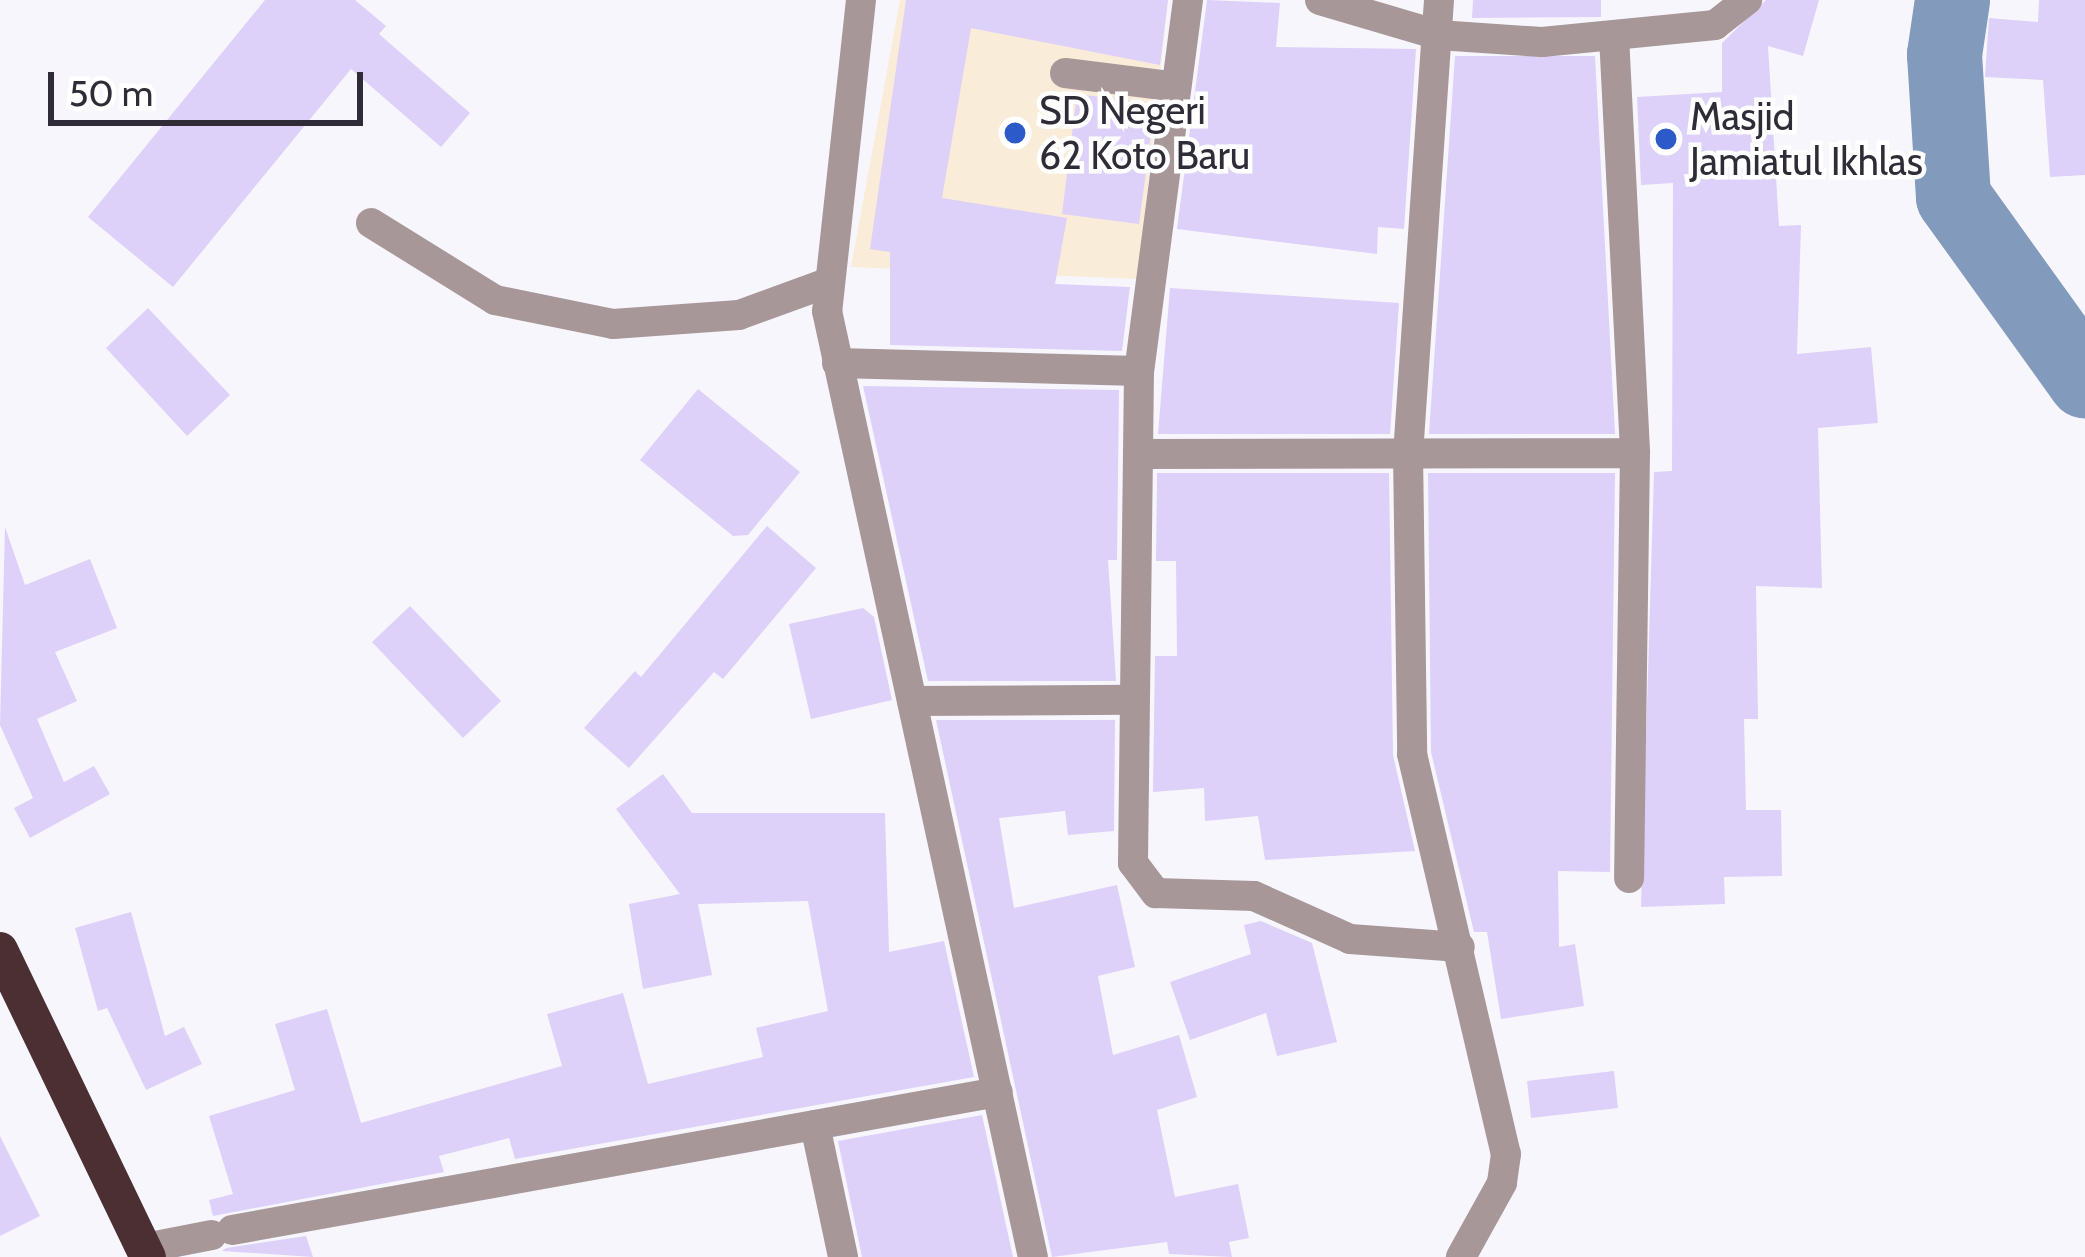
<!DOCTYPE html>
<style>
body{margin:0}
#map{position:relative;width:2085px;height:1257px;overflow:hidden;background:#f8f6fd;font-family:Cabin,sans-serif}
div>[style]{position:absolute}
.education>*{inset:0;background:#f9ecd8}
.river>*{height:75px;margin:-37.5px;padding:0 37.5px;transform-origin:37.5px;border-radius:37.5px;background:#829abc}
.building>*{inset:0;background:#ddd0f9}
.minor>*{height:30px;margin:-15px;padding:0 15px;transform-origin:15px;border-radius:15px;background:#a79799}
.highway>*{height:36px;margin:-18px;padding:0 18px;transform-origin:18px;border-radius:18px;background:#4c2f33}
.dots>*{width:33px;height:33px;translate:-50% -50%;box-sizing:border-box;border:6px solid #fff;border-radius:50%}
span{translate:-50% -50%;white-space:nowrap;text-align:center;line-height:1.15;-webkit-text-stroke:9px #fff;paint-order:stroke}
.poi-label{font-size:39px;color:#2f2b37}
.left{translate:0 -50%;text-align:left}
.scale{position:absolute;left:48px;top:72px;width:315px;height:54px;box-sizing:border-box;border:6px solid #2f2b37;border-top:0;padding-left:15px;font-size:36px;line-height:42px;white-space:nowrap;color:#2f2b37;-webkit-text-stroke:9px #fff;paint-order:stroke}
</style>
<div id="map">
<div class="education">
<i style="clip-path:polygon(900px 0,1168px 0,1138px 279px,851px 267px)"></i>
</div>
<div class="river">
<i style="left:1952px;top:0;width:55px;rotate:98.4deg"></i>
<i style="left:1944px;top:54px;width:143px;rotate:86.4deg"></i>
<i style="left:1953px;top:197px;width:226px;rotate:54.3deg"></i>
</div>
<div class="building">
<i style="clip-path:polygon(265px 0,355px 0,386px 26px,379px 34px,470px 113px,441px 147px,351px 69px,173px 287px,88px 217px)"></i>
<i style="clip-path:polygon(906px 0,1168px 0,1160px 65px,971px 28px,942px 198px,1067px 218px,1055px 284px,1130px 287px,1122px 351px,890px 345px,890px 252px,870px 249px)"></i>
<i style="clip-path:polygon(1207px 0,1280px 3px,1276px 47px,1416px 49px,1404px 229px,1378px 227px,1377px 254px,1177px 229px)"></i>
<i style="clip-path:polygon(1473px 0,1601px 0,1601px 17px,1472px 18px)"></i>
<i style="clip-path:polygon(1766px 0,1819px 0,1803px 56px,1768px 46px,1779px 226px,1801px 225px,1797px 354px,1871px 347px,1878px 423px,1818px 428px,1822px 588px,1756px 586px,1758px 719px,1744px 719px,1746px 810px,1781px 810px,1782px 876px,1724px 877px,1725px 904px,1641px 907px,1654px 472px,1672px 471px,1673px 183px,1641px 185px,1637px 97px,1722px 92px,1722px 43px)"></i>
<i style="clip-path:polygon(2039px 0,2085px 0,2085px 175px,2050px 177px,2043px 80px,1985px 77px,1989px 18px,2038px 22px)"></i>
<i style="clip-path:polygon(1455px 56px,1595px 56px,1615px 434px,1429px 434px)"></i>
<i style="clip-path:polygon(1077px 94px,1155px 104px,1139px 224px,1062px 214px)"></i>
<i style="clip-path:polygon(1170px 288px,1399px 303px,1390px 434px,1158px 434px)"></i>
<i style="clip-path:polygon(148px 308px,230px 395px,187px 436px,106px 348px)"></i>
<i style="clip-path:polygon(863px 386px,1119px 390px,1117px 560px,1108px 560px,1116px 681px,928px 681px)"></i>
<i style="clip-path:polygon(698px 389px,800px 472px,748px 535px,733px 536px,640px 460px)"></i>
<i style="clip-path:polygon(1157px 473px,1389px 473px,1393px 755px,1415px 851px,1265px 860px,1258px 816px,1205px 821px,1204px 788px,1153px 792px,1155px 656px,1177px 656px,1176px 561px,1156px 561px)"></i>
<i style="clip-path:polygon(1428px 473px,1615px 473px,1610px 872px,1558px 871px,1559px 947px,1575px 944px,1584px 1006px,1501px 1019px,1487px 932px,1474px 932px,1431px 752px)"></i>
<i style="clip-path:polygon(767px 526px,816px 568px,723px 679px,714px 672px,629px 768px,584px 728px,635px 671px,641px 677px)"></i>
<i style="clip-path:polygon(5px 527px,25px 585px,90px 559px,117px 628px,55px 652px,77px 701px,37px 719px,64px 782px,94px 766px,110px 794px,30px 838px,14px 808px,33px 798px,0 725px)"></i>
<i style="clip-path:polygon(410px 606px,501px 701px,463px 738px,372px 642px)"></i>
<i style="clip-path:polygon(863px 608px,874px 617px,892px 700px,811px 719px,789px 624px)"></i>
<i style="clip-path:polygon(936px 720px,1115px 720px,1114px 831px,1068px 835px,1065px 811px,999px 818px,1014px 908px,1117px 885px,1135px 967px,1098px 976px,1113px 1055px,1179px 1035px,1197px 1097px,1157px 1110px,1175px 1197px,1238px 1184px,1249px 1238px,1229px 1242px,1232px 1257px,1169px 1254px,1167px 1242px,1052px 1257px)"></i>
<i style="clip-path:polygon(663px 774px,692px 813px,885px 813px,889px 952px,944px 941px,974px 1077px,515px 1159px,509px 1138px,439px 1156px,444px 1172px,213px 1216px,209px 1200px,233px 1194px,209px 1116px,295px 1090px,275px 1024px,327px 1009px,361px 1123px,562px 1066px,547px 1014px,623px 993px,648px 1084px,763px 1057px,756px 1028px,828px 1011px,808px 901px,698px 904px,712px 975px,643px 989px,629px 904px,680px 894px,616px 809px)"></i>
<i style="clip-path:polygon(131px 912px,165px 1036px,184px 1027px,202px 1064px,146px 1090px,107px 1008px,98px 1011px,75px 928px)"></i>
<i style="clip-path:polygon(1261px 921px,1312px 943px,1337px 1042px,1277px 1056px,1266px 1013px,1190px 1040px,1170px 982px,1251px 954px,1244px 925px)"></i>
<i style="clip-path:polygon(1614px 1071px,1618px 1108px,1531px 1118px,1527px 1081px)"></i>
<i style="clip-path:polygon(982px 1115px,1013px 1257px,862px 1257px,838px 1141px)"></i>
<i style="clip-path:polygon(0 1136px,40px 1216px,0 1236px)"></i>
<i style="clip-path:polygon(306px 1236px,313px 1257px,222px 1251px,226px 1248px)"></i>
</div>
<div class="minor">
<i style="left:861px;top:0;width:313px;rotate:96.2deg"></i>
<i style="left:827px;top:311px;width:968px;rotate:77.72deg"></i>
<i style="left:1188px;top:0;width:374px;rotate:97.5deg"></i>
<i style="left:1139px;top:371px;width:492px;rotate:90.7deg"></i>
<i style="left:1133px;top:863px;width:38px;rotate:53deg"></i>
<i style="left:1156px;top:893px;width:98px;rotate:1.8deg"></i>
<i style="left:1254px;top:896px;width:105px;rotate:24.1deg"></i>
<i style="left:1350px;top:939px;width:110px;rotate:4.2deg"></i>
<i style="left:1320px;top:0;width:123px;rotate:16.5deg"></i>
<i style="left:1438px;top:35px;width:104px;rotate:3.9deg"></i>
<i style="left:1542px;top:42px;width:174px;rotate:-5.6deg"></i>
<i style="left:1715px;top:25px;width:41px;rotate:-38deg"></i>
<i style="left:1439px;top:0;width:453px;rotate:93.9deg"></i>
<i style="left:1408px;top:452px;width:302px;rotate:89.2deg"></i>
<i style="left:1412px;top:754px;width:411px;rotate:76.8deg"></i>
<i style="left:1506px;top:1154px;width:29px;rotate:98deg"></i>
<i style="left:1502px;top:1183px;width:85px;rotate:119deg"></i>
<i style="left:1614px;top:36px;width:418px;rotate:87.1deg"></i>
<i style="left:1635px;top:453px;width:425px;rotate:90.8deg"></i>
<i style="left:1065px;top:73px;width:105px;rotate:7.1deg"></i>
<i style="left:371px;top:223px;width:146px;rotate:31.8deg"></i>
<i style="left:495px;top:300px;width:120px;rotate:11.5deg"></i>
<i style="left:613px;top:324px;width:126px;rotate:-4.1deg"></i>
<i style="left:739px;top:315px;width:94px;rotate:-20deg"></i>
<i style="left:837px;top:363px;width:302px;rotate:1.5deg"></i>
<i style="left:1138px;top:454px;width:497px;rotate:-0.1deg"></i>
<i style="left:912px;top:701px;width:219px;rotate:-0.3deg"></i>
<i style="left:815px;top:1125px;width:135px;rotate:78deg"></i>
<i style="left:232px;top:1230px;width:778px;rotate:-10.21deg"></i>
<i style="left:145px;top:1248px;width:68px;rotate:-11deg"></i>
</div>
<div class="highway">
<i style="left:0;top:950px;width:341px;rotate:64.3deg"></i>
</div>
<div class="dots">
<i style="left:1015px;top:133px;background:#2d5ac9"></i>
<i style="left:1666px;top:139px;background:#2d5ac9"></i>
</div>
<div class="poi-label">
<span class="left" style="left:1039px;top:133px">SD Negeri<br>62 Koto Baru</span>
<span class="left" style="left:1690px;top:139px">Masjid<br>Jamiatul Ikhlas</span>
</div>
<div class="scale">50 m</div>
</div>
